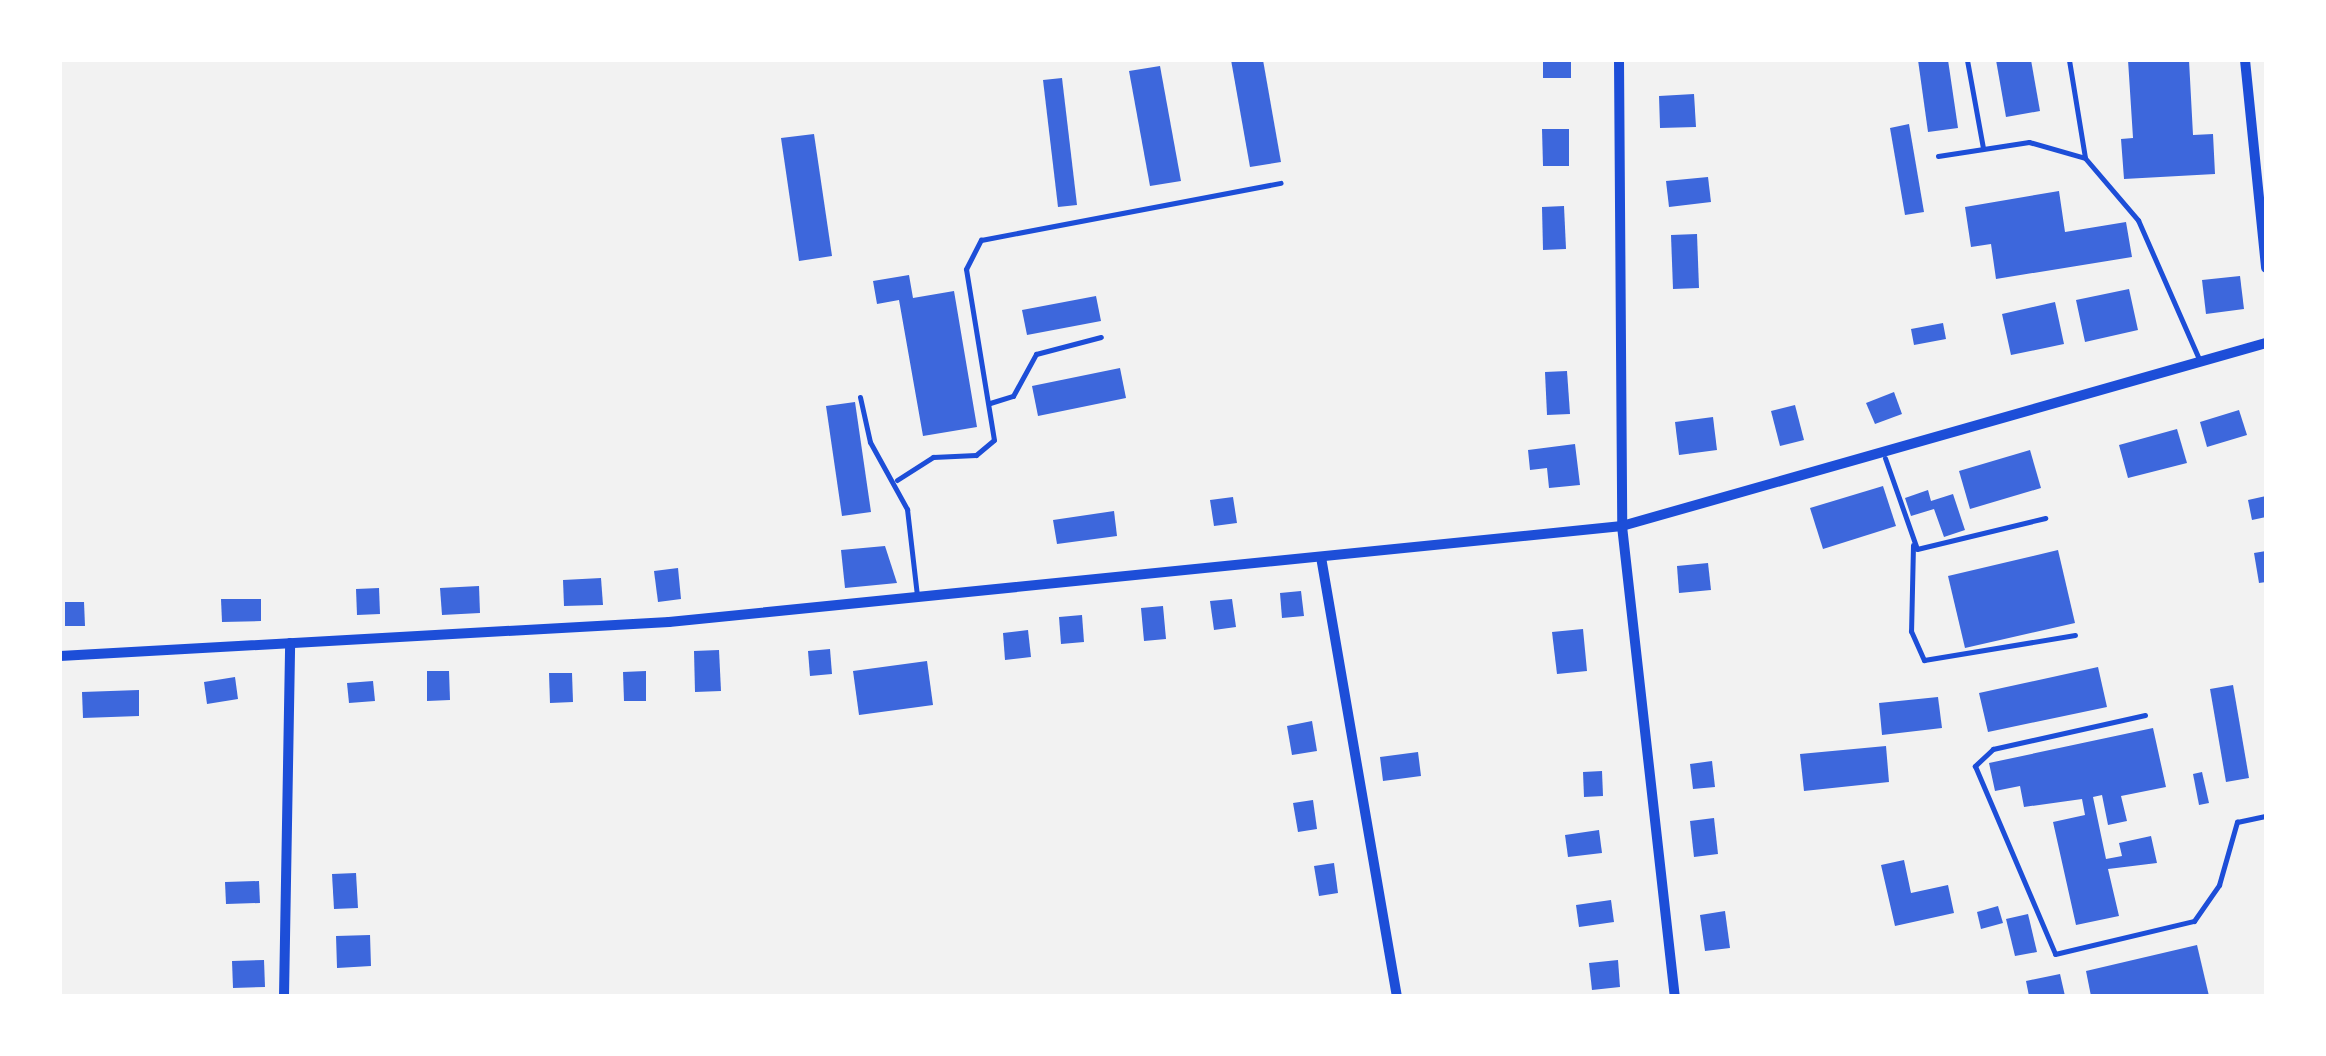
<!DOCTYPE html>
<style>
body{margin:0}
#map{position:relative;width:2326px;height:1056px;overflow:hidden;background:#f2f2f2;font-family:Manrope,sans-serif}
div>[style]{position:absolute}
.building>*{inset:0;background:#3d67dc}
.service>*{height:5px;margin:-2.5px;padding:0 2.5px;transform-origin:2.5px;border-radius:2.5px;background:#1d4ed8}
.minor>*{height:10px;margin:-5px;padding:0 5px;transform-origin:5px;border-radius:5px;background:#1d4ed8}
span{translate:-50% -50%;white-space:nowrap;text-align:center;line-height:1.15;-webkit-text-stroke:8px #fff;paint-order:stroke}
.frame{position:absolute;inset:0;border:62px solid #fff;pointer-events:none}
</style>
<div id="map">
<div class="building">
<i style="clip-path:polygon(1231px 60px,1263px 60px,1281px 162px,1250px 167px)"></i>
<i style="clip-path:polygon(1543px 60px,1571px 60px,1571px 78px,1543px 78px)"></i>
<i style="clip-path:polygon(1918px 60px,1948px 60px,1958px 128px,1928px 132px)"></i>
<i style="clip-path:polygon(1996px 60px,2031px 60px,2040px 111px,2006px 117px)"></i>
<i style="clip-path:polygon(2128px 60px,2189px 60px,2193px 135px,2213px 134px,2215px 174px,2124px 179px,2121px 139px,2133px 138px)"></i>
<i style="clip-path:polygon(1160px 66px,1181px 181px,1150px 186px,1129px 71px)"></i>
<i style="clip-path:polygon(1062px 78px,1077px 205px,1058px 207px,1043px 80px)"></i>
<i style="clip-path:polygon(1694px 94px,1696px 127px,1660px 128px,1659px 96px)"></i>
<i style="clip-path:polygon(1909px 124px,1924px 212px,1905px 215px,1890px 128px)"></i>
<i style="clip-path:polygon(1542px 129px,1569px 129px,1569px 166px,1543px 166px)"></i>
<i style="clip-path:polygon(814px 134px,832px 256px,799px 261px,781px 138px)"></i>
<i style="clip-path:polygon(1708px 177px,1711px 202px,1669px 207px,1666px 181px)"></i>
<i style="clip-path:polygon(2059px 191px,2065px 232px,2126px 222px,2132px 257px,1996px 279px,1991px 244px,1971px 247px,1965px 207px)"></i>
<i style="clip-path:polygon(1564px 206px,1566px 249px,1543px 250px,1542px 207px)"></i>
<i style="clip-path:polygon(1697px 234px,1699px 288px,1673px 289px,1671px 235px)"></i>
<i style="clip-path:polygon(909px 275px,913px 298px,954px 291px,977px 427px,923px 436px,899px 300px,877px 304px,873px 281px)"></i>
<i style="clip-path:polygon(2240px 276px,2244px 309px,2206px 314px,2202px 280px)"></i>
<i style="clip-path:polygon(2129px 289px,2138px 330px,2085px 342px,2076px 300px)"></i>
<i style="clip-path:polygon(1096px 296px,1101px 321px,1027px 335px,1022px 310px)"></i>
<i style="clip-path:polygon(2055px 302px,2064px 344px,2011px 355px,2002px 314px)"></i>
<i style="clip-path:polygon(1943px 323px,1946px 339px,1914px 345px,1911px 329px)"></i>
<i style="clip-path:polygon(1120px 368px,1126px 398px,1038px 416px,1032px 386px)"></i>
<i style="clip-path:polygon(1567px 371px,1570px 414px,1547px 415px,1545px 372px)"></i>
<i style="clip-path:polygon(1894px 392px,1902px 414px,1875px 424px,1866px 403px)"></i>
<i style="clip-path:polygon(855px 402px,871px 512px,842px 516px,826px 406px)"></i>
<i style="clip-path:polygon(1795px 405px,1804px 440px,1780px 446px,1771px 411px)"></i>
<i style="clip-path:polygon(2239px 410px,2247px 435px,2207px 447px,2200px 422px)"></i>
<i style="clip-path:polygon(1713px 417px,1717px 450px,1679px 455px,1675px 422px)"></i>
<i style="clip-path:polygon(2177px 429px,2187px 463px,2128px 478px,2119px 445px)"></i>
<i style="clip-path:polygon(1575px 444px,1580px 485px,1549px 488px,1547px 468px,1530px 470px,1528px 450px)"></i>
<i style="clip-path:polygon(2030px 450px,2041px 488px,1970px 509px,1959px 471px)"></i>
<i style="clip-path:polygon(1883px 486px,1896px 526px,1823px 549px,1810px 508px)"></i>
<i style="clip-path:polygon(1928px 490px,1931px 501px,1953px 494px,1965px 530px,1944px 537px,1934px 509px,1911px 516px,1905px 498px)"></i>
<i style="clip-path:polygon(2266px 496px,2266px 517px,2252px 520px,2248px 500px)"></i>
<i style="clip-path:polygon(1233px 497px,1237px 523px,1214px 526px,1210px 500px)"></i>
<i style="clip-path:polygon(1114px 511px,1117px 536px,1057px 544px,1053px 520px)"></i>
<i style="clip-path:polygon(885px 546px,897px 583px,845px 588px,841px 550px)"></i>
<i style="clip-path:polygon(2058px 550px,2075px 623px,1965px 648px,1948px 576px)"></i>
<i style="clip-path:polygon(2266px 551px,2266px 582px,2259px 583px,2254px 553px)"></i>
<i style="clip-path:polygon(1708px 563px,1711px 590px,1679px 593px,1677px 566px)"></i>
<i style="clip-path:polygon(678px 568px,681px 599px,658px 602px,654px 571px)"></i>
<i style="clip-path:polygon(601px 578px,603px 605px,564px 606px,563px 580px)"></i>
<i style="clip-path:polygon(479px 586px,480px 613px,442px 615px,440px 588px)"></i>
<i style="clip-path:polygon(379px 588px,380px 614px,357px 615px,356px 589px)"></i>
<i style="clip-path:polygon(1301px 591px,1304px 616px,1282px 618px,1280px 593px)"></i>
<i style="clip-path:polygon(221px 599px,261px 599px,261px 621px,222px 622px)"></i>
<i style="clip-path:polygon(1232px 599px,1236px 627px,1214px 630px,1210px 601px)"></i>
<i style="clip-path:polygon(65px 602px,84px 602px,85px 626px,65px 626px)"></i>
<i style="clip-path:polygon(1163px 606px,1166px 639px,1144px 641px,1141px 608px)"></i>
<i style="clip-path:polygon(1082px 615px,1084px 642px,1061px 644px,1059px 617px)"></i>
<i style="clip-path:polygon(1583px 629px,1587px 671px,1557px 674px,1552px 632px)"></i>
<i style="clip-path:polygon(1028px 630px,1031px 657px,1005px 660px,1003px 633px)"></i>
<i style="clip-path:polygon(830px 649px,832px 674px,810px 676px,808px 651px)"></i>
<i style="clip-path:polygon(719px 650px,721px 691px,695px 692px,694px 651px)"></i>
<i style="clip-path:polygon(927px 661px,933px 705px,859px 715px,853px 671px)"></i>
<i style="clip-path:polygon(2098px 667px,2107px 707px,1988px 732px,1979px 693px)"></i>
<i style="clip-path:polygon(427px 671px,449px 671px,450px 700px,427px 701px)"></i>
<i style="clip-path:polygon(646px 671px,646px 701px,624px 701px,623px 672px)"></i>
<i style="clip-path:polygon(549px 673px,572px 673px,573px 702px,550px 703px)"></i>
<i style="clip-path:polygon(235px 677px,238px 699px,207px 704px,204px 682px)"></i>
<i style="clip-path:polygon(373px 681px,375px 701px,349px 703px,347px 683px)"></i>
<i style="clip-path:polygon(2233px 685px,2249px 778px,2226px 782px,2210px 689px)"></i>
<i style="clip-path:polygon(139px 690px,139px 716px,83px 718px,82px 692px)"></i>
<i style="clip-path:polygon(1938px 697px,1942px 728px,1882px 735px,1879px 703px)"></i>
<i style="clip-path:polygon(1312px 721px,1317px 751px,1292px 755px,1287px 726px)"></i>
<i style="clip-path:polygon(2153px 728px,2166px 787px,2121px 796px,2127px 821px,2108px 825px,2102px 795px,2093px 797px,2106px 859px,2122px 856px,2119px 843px,2151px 836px,2157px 863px,2108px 869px,2119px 916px,2076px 925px,2053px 822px,2085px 815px,2082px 799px,2024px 807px,2020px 786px,1995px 791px,1989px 763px)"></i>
<i style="clip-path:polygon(1886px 746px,1889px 782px,1804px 791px,1800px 754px)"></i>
<i style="clip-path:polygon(1418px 752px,1421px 776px,1383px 781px,1380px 757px)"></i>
<i style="clip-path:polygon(1712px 761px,1715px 787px,1693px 789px,1690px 764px)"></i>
<i style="clip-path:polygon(1602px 771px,1603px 796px,1584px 797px,1583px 772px)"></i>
<i style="clip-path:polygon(2202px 772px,2209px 803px,2199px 805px,2193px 774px)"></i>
<i style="clip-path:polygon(1313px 800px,1317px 829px,1298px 832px,1293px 803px)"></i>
<i style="clip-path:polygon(1714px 818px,1718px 854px,1694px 857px,1690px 821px)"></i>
<i style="clip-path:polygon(1599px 830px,1602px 853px,1568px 857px,1565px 835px)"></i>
<i style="clip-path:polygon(1904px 860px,1911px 893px,1948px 885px,1954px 913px,1895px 926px,1881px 865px)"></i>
<i style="clip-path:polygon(1334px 863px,1338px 893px,1319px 896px,1314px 866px)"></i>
<i style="clip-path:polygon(356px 873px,358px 908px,334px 909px,332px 874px)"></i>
<i style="clip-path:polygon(259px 881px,260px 903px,226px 904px,225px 882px)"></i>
<i style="clip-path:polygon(1611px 900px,1614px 922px,1579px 927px,1576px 905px)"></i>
<i style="clip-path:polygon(1998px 906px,2003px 923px,1981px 929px,1977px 912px)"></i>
<i style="clip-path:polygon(1725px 911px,1730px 948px,1705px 951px,1700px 915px)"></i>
<i style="clip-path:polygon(2028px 914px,2037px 952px,2015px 956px,2006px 919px)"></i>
<i style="clip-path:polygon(370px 935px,371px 966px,337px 968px,336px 936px)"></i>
<i style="clip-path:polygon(2197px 945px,2209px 996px,2091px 996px,2086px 971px)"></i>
<i style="clip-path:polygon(264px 960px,265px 987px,233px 988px,232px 961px)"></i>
<i style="clip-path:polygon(1618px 960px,1620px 987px,1592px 990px,1589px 963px)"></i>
<i style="clip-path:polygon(2060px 974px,2065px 996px,2029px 996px,2026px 981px)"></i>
</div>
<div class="service">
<i style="left:1967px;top:60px;width:89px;rotate:79.7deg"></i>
<i style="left:2069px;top:60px;width:99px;rotate:80.7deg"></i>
<i style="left:1938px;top:156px;width:92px;rotate:-8.7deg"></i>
<i style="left:2029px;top:142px;width:58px;rotate:15.9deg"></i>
<i style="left:2085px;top:158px;width:82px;rotate:49.5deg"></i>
<i style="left:2138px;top:220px;width:154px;rotate:66.3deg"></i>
<i style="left:860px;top:397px;width:46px;rotate:77.5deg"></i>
<i style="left:870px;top:442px;width:77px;rotate:61.1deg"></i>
<i style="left:907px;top:509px;width:87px;rotate:83.4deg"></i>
<i style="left:990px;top:403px;width:24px;rotate:-17deg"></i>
<i style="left:1013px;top:396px;width:48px;rotate:-61.3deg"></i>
<i style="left:1036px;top:354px;width:67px;rotate:-14.7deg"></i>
<i style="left:1885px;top:458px;width:96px;rotate:70.6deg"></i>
<i style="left:1917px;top:549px;width:132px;rotate:-13.6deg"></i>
<i style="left:897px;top:480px;width:43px;rotate:-32.6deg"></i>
<i style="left:933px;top:457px;width:43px;rotate:-2.7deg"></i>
<i style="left:976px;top:455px;width:23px;rotate:-40deg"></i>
<i style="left:994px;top:440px;width:173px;rotate:-99.3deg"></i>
<i style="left:966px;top:269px;width:33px;rotate:-63deg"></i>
<i style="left:981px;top:240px;width:305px;rotate:-10.8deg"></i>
<i style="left:1913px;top:545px;width:86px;rotate:91.3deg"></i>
<i style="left:1911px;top:631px;width:32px;rotate:66deg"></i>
<i style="left:1924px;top:660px;width:153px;rotate:-9.4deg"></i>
<i style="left:2145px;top:715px;width:156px;rotate:167.4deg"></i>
<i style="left:1993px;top:749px;width:25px;rotate:137deg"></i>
<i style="left:1975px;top:766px;width:204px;rotate:66.9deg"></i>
<i style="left:2055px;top:954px;width:143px;rotate:-13.4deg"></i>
<i style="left:2194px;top:921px;width:44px;rotate:-55.2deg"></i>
<i style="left:2219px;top:885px;width:66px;rotate:-74.1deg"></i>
<i style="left:2237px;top:822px;width:30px;rotate:-12deg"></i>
</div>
<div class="minor">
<i style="left:1619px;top:60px;width:466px;rotate:89.6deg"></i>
<i style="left:1622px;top:526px;width:473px;rotate:83.6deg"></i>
<i style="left:2245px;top:60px;width:209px;rotate:84.2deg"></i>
<i style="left:1321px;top:557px;width:446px;rotate:80.2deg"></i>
<i style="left:60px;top:656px;width:610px;rotate:-3.2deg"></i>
<i style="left:669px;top:622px;width:958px;rotate:-5.75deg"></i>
<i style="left:1622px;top:526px;width:669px;rotate:-15.86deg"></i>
<i style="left:284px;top:996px;width:353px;rotate:-89deg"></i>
</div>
<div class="frame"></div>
</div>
